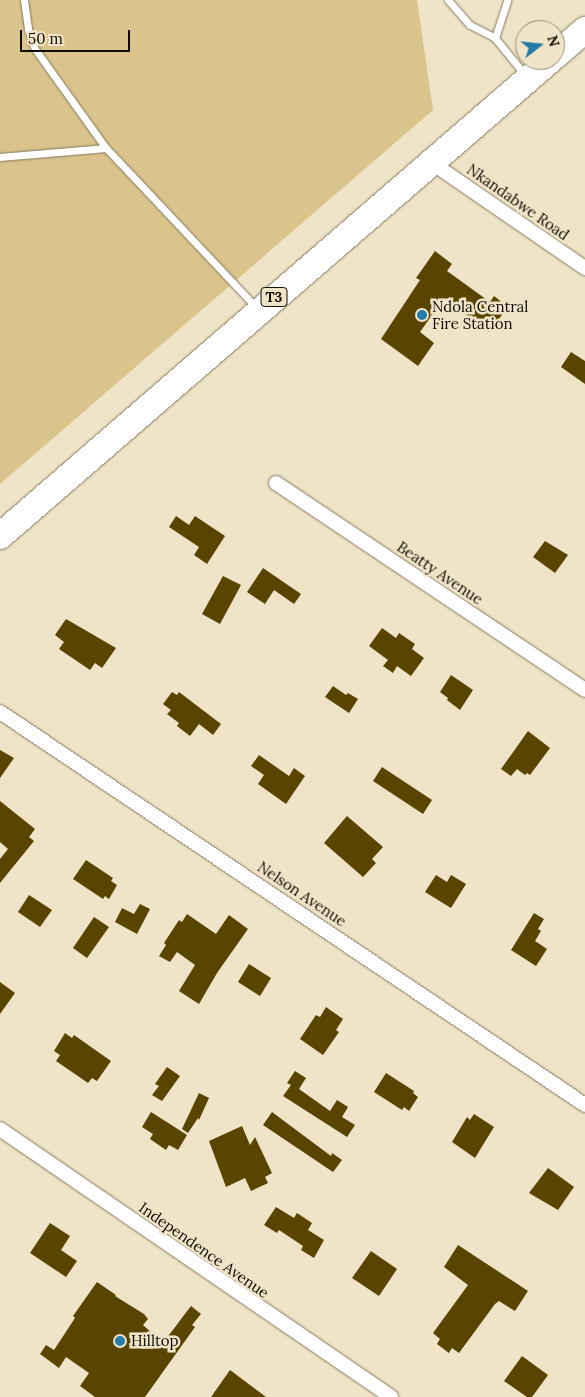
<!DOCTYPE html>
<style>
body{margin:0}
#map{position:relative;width:585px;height:1397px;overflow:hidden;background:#efe4c7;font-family:Lora,serif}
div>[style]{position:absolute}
.green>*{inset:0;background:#dac48c}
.building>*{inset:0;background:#594400}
.roads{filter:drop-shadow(0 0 1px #857b61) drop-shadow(0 0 1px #857b61)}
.lane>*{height:7px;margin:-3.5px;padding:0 3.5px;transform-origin:3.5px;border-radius:3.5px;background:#fff}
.street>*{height:14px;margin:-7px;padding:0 7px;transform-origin:7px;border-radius:7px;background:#fff}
.highway>*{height:26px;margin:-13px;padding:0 13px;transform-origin:13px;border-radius:13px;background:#fff}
.dots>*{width:14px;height:14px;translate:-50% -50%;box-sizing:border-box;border:2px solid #efe4c7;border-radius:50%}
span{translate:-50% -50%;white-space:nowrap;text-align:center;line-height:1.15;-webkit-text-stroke:5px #efe4c7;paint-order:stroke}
.shield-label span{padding:1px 4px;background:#efe4c7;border:1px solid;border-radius:4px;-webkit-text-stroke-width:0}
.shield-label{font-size:14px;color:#100c04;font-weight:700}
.street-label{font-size:15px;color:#100c04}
.poi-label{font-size:15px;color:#100c04}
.left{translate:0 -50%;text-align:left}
.north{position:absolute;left:515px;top:20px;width:50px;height:50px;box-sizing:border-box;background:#efe4c7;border:1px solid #968e79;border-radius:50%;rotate:74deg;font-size:14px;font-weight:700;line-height:20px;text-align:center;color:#100c04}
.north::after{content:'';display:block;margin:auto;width:18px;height:22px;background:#257baa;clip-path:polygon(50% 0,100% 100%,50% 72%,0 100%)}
.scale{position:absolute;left:20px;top:30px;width:110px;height:22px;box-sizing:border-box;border:2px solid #100c04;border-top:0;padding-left:6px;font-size:15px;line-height:18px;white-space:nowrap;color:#100c04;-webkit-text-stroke:4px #efe4c7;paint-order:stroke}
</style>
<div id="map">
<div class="green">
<i style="clip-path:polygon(0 0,417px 0,433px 110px,0 484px)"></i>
</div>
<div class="building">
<i style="clip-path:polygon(435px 251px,452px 264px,447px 271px,490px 302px,494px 296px,508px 307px,489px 332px,444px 298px,420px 332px,434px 343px,418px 366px,381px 339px,420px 280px,416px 278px)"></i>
<i style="clip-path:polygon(571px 352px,585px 361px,585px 384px,561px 367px)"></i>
<i style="clip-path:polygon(176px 516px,189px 525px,195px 516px,225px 536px,207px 564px,194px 555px,199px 547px,169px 527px)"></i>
<i style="clip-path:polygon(545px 541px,568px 555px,555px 573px,533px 557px)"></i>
<i style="clip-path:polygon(263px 568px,301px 594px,294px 604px,274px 590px,265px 604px,247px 592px)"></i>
<i style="clip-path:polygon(223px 576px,241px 585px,220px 624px,202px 614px)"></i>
<i style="clip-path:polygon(66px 619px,116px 648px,102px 668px,95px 663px,90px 670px,59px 649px,64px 642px,55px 635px)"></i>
<i style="clip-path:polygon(382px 628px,396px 638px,399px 633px,415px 644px,412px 649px,424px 658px,411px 676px,397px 666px,393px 673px,383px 666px,388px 660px,369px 646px)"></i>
<i style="clip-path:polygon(451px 675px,473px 690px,460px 710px,447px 700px,448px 698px,440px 692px)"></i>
<i style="clip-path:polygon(333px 686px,346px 695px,348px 693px,358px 699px,349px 713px,325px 697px)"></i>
<i style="clip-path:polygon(172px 692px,177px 695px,179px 692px,221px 724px,213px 735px,199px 724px,190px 736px,177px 726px,179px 723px,167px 714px,171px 710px,163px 704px)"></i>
<i style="clip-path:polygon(528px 731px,550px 748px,530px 775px,527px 773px,525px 775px,517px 769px,511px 776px,501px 769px)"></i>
<i style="clip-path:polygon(0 750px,14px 758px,0 778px)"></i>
<i style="clip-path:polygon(259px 755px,289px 776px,294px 768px,305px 776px,286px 804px,258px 784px,264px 775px,251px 766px)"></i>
<i style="clip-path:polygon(382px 767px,432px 800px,423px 814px,373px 781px)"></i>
<i style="clip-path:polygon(0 801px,35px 829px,29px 837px,34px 841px,0 883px,0 859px,8px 849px,0 842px)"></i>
<i style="clip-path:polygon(347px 816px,383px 847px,372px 859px,376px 863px,363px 877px,324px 843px)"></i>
<i style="clip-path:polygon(86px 860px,113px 878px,111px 881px,117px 885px,109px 899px,105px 896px,103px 899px,73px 879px)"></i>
<i style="clip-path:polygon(436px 875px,447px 882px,451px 875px,466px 884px,451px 908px,425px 892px)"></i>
<i style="clip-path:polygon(29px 895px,52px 910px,40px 927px,18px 912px)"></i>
<i style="clip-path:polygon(140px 904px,150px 909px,137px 934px,115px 922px,122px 908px,134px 914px)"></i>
<i style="clip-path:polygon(534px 913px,544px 919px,538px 929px,541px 931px,535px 941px,547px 949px,536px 966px,511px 950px)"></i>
<i style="clip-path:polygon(187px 914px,216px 934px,229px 915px,248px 929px,217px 973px,199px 1004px,179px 991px,195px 965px,177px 952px,170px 962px,159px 956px,166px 945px,164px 943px,179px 920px,182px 922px)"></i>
<i style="clip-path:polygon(94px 917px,109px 927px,87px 958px,73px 948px)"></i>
<i style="clip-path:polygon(249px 964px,271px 978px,260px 996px,238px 982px)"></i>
<i style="clip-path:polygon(0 982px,15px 993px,0 1014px)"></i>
<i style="clip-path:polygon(326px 1007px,343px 1019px,336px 1030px,339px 1032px,323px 1055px,300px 1039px,316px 1015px,320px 1017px)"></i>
<i style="clip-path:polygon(65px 1033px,72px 1038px,74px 1035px,111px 1061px,97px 1081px,92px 1078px,88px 1083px,56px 1061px,60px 1055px,54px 1051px)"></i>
<i style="clip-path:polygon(167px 1067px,180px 1076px,162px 1101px,152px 1095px,159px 1086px,155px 1084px)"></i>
<i style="clip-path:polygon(295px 1071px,306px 1078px,299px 1089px,330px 1111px,337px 1100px,348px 1107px,342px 1117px,355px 1125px,347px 1137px,283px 1096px,291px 1085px,287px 1083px)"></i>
<i style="clip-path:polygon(386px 1073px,414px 1091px,413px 1093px,418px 1097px,409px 1111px,404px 1107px,402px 1110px,374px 1092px)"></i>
<i style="clip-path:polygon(199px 1093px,209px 1098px,199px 1120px,198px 1118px,188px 1133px,182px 1129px)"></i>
<i style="clip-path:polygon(151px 1112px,187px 1135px,178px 1150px,169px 1145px,166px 1150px,150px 1139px,153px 1134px,142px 1127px)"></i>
<i style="clip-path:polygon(272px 1112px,331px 1156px,332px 1153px,342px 1160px,333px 1172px,263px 1125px)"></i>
<i style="clip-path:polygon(474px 1114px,494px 1127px,475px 1158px,452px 1142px,467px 1117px,470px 1120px)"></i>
<i style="clip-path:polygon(242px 1126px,250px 1145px,255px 1137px,272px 1173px,265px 1177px,268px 1183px,251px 1191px,245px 1178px,226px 1187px,209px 1141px)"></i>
<i style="clip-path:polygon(548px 1168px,574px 1187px,558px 1210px,529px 1193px)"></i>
<i style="clip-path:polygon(276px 1207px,294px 1218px,297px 1213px,312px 1223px,308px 1230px,324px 1240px,314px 1258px,301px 1250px,303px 1246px,279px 1230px,277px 1233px,264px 1225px)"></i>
<i style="clip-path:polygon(50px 1223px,70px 1236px,61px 1250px,77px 1261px,66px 1277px,30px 1253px)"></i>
<i style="clip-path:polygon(458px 1245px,528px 1291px,515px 1311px,499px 1301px,495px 1304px,459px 1353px,452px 1348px,449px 1353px,437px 1344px,440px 1339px,433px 1333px,468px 1285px,444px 1267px)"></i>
<i style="clip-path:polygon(371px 1251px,397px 1269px,379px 1296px,352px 1278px)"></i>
<i style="clip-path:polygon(97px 1282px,116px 1295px,115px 1296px,144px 1314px,148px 1319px,143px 1325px,163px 1343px,191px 1306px,201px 1314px,192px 1325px,195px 1327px,145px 1397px,95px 1397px,80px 1386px,89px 1373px,66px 1357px,59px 1368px,40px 1354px,46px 1345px,54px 1350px,75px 1318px,73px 1316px)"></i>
<i style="clip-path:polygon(522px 1356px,548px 1375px,532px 1397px,527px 1397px,504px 1381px)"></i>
<i style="clip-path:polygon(230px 1370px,266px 1397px,211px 1397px)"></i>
</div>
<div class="roads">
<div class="lane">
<i style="left:24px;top:0;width:29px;rotate:82deg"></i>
<i style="left:28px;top:29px;width:21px;rotate:71deg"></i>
<i style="left:35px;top:49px;width:122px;rotate:54.4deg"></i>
<i style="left:106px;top:148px;width:220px;rotate:46.7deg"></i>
<i style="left:448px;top:0;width:33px;rotate:49deg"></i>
<i style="left:470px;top:25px;width:28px;rotate:27deg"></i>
<i style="left:495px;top:38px;width:48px;rotate:51deg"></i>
<i style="left:495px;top:38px;width:40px;rotate:-72deg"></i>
<i style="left:0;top:157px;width:106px;rotate:-4.9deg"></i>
</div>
<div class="street">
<i style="left:432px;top:163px;width:186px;rotate:34.5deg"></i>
<i style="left:276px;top:483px;width:372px;rotate:33.8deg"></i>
<i style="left:0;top:712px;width:705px;rotate:33.89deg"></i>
<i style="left:0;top:1129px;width:474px;rotate:34.4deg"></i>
</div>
<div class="highway">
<i style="left:555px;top:56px;width:40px;rotate:-41deg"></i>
<i style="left:0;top:536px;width:727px;rotate:-40.87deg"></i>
</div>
</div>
<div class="dots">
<i style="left:422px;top:315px;background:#257baa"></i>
<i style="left:120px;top:1341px;background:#257baa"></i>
</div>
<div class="shield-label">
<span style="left:274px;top:297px">T3</span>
</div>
<div class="street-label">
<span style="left:518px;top:202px;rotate:35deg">Nkandabwe Road</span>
<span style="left:440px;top:573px;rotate:34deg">Beatty Avenue</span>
<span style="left:302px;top:894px;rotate:34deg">Nelson Avenue</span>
<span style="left:204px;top:1250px;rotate:35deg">Independence Avenue</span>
</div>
<div class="poi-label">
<span class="left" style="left:432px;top:315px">Ndola Central<br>Fire Station</span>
<span class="left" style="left:131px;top:1341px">Hilltop</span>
</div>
<div class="north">N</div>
<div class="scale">50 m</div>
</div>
